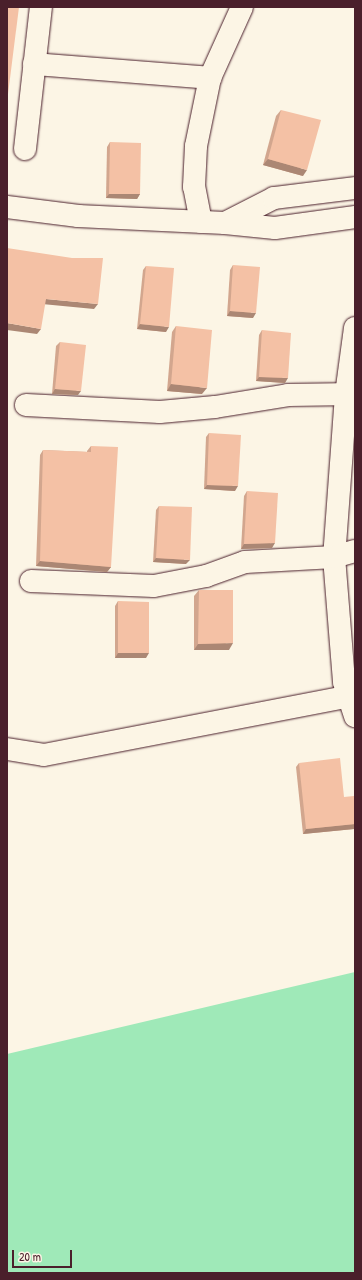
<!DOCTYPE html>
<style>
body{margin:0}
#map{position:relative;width:362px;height:1280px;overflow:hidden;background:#fcf5e5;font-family:"Patrick Hand",sans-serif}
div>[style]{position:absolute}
.green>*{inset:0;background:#9fe9b8}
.roads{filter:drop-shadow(0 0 1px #4a1f2b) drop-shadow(0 0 1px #4a1f2b)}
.minor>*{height:22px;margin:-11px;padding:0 11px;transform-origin:11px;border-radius:11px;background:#fcf5e5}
.wall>*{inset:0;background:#d2a68e}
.shaded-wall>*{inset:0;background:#ab8774}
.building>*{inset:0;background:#f4c1a5}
span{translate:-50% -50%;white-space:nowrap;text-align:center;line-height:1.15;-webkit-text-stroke:3px #fcf5e5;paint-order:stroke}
.frame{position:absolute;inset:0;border:8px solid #4a1f2b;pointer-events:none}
.scale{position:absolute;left:12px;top:1250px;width:60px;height:18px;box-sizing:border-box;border:2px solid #4a1f2b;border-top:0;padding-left:5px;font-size:12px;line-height:14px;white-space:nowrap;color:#4a1f2b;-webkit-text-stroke:3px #fcf5e5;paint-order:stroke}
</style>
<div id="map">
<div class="green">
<i style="clip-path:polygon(355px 972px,355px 1273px,7px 1273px,7px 1054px)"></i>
</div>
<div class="roads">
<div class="minor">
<i style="left:34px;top:64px;width:177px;rotate:4.5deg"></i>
<i style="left:25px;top:149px;width:143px;rotate:-83.6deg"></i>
<i style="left:7px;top:207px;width:72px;rotate:7.2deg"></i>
<i style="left:78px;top:216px;width:147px;rotate:2.7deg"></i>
<i style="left:225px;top:223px;width:50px;rotate:5.7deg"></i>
<i style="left:275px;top:228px;width:81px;rotate:-7.8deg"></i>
<i style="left:201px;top:222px;width:36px;rotate:-101deg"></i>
<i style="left:194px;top:187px;width:41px;rotate:-87.2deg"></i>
<i style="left:196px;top:146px;width:69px;rotate:-78.4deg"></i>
<i style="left:210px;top:78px;width:78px;rotate:-65.7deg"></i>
<i style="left:225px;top:223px;width:55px;rotate:-27deg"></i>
<i style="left:274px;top:198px;width:82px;rotate:-7deg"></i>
<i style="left:355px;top:328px;width:68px;rotate:97.7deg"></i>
<i style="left:346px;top:395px;width:162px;rotate:94.2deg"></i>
<i style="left:334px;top:557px;width:125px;rotate:85.4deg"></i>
<i style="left:344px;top:682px;width:36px;rotate:72deg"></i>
<i style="left:26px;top:405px;width:134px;rotate:3deg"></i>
<i style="left:160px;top:412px;width:55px;rotate:-5.2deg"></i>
<i style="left:215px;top:407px;width:74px;rotate:-9.3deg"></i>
<i style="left:288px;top:395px;width:67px;rotate:-0.9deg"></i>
<i style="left:31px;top:581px;width:123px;rotate:2.3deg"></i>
<i style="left:154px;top:586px;width:53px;rotate:-10.9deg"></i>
<i style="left:206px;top:576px;width:41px;rotate:-19.7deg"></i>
<i style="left:245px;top:562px;width:89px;rotate:-3.2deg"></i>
<i style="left:334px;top:557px;width:22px;rotate:-16deg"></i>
<i style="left:7px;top:749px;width:37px;rotate:9deg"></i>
<i style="left:44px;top:755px;width:311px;rotate:-10.9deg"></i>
</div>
</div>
<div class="wall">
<i style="clip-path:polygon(281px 110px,303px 176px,263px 165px,276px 116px)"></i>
<i style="clip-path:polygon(110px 142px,140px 194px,137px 199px,106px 198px,107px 147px)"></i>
<i style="clip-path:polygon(233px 265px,253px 318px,227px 316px,230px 270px)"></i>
<i style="clip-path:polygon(146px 266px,166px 332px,137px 329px,143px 270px)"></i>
<i style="clip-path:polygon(176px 326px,202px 394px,167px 391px,172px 332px)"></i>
<i style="clip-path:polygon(262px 330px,285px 383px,256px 381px,259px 335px)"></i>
<i style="clip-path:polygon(60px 342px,78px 395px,52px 394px,56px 346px)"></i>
<i style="clip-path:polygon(209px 433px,235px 491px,204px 489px,206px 437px)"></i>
<i style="clip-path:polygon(91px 446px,111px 567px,107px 572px,36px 566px,40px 455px,43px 450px,87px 452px,87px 451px)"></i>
<i style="clip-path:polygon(247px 491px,272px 548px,241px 549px,244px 496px)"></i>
<i style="clip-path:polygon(159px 506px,186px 564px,153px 562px,156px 510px)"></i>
<i style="clip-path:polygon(199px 590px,229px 650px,194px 650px,194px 596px)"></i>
<i style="clip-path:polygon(118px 601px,146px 658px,115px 658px,115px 606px)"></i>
<i style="clip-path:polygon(299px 763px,355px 806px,355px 827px,354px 829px,303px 834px,296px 767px)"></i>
</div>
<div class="shaded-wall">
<i style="clip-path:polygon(268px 159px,307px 170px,303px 176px,263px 165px)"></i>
<i style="clip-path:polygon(109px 194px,140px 194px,137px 199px,106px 198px)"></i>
<i style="clip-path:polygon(46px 299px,98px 304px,94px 309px,42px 304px)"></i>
<i style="clip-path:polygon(230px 311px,256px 313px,253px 318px,227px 316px)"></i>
<i style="clip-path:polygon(7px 323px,41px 329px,37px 334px,7px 330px)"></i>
<i style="clip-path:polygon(140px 324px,169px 327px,166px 332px,137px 329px)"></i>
<i style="clip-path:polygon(259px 377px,288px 378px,285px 383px,256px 381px)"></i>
<i style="clip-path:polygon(171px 384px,207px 388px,202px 394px,167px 391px)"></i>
<i style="clip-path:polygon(55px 389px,81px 391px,78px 395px,52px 394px)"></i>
<i style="clip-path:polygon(207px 485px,238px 486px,235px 491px,204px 489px)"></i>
<i style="clip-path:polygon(275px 543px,272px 548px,241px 549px,244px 544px)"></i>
<i style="clip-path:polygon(156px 558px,190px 560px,186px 564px,153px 562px)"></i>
<i style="clip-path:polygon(40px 561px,111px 567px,107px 572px,36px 566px)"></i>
<i style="clip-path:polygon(233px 643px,229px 650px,194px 650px,198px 644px)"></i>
<i style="clip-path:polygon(118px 653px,149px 653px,146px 658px,115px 658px)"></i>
<i style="clip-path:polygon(355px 824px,355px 827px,354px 829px,303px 834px,306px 829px)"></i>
</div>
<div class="building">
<i style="clip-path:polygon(7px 7px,19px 7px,7px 102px)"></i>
<i style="clip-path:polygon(281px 110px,321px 120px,307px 170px,268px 159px)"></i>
<i style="clip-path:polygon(110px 142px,141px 143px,140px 194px,109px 194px)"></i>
<i style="clip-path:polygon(7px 248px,72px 258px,103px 258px,98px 304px,46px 299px,41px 329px,7px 323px)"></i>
<i style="clip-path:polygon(233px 265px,260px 267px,256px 313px,230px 311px)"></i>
<i style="clip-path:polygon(146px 266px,174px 268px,169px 327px,140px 324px)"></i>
<i style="clip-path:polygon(176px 326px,212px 330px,207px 388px,171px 384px)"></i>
<i style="clip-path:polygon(262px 330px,291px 333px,288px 378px,259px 377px)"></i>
<i style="clip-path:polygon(60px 342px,86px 345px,81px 391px,55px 389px)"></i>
<i style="clip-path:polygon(209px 433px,241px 435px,238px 486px,207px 485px)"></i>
<i style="clip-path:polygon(91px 446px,118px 447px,111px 567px,40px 561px,43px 450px,91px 452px)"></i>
<i style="clip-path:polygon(247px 491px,278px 493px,275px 543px,244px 544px)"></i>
<i style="clip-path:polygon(159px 506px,192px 507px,190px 560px,156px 558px)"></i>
<i style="clip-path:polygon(199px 590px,233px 590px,233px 643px,198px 644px)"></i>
<i style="clip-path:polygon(118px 601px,149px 602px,149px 653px,118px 653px)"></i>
<i style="clip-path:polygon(340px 758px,344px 797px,354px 796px,355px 806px,355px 824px,306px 829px,299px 763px)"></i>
</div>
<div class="frame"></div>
<div class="scale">20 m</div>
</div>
